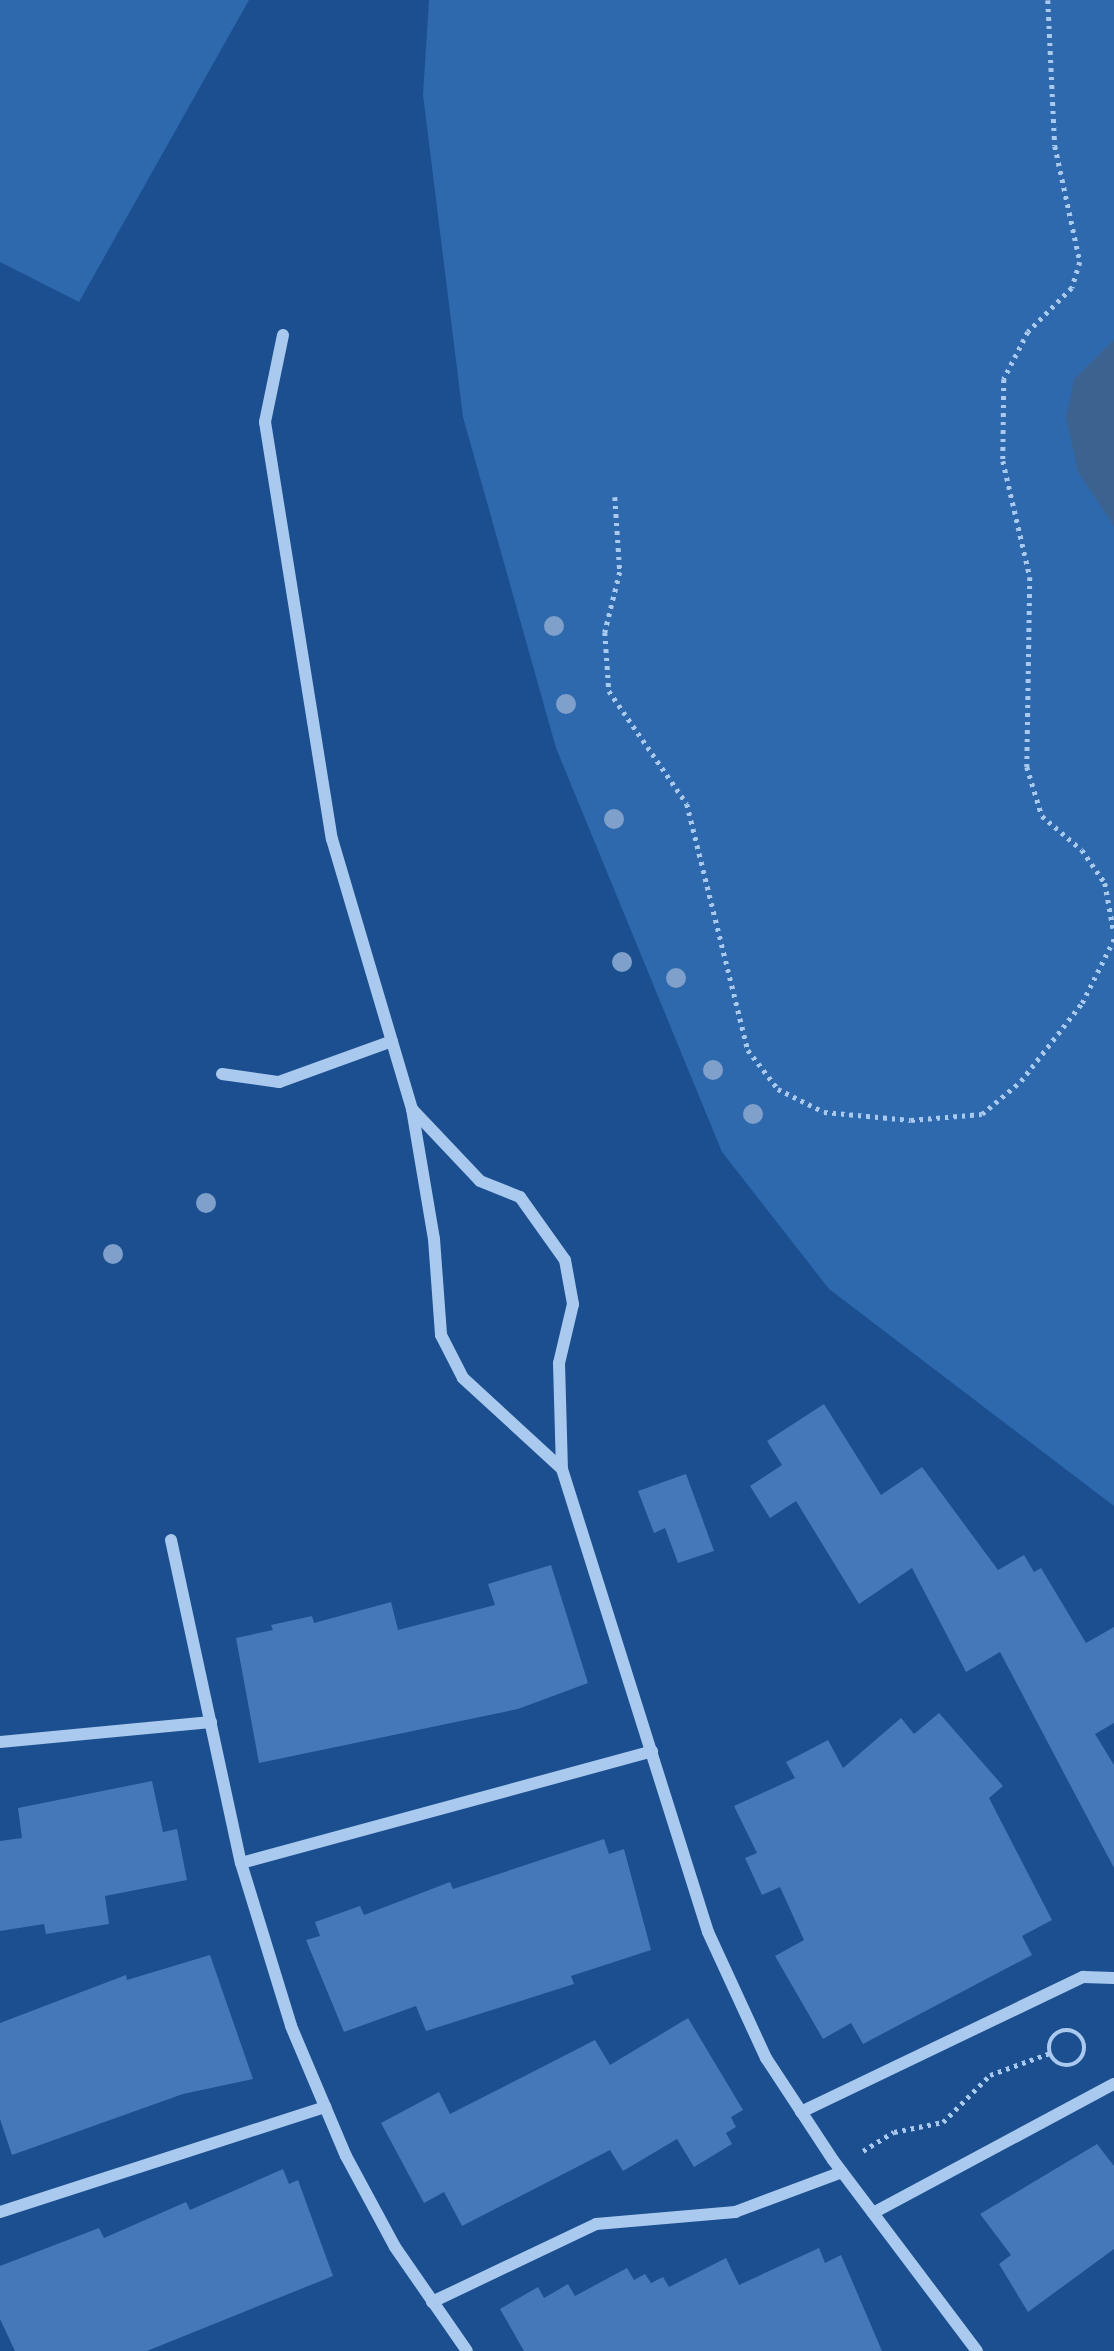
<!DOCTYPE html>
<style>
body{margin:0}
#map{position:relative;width:1114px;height:2351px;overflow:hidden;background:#1b4f8f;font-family:Signika,sans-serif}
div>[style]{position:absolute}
.green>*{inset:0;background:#2e69ad}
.water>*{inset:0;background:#3c6290}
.building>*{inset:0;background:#4478b7}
.path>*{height:4.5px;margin-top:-2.25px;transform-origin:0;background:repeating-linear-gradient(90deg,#a9c9ee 0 3.5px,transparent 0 8.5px)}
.path>.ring{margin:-2.25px;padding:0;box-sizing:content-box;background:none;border:4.5px solid #a9c9ee;border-radius:50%}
.minor>*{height:12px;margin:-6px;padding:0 6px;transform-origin:6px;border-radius:6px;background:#a9c9ee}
.trees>*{width:20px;height:20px;margin:-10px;border-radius:50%;background:#7ea0ca}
span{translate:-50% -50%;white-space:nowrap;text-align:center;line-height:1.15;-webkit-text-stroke:5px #1b4f8f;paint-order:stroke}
</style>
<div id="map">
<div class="green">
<i style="clip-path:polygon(0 0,249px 0,79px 302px,0 262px)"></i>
<i style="clip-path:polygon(429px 0,1114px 0,1114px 1506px,829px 1289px,722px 1152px,556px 748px,463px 417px,423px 95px)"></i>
</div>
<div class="water">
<i style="clip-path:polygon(1114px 340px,1114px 526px,1078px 472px,1066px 417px,1074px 379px)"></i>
</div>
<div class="building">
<i style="clip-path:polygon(824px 1404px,881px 1495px,922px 1467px,998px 1570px,1024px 1555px,1034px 1572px,1041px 1568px,1086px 1643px,1114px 1627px,1114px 1723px,1095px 1734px,1114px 1765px,1114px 1868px,1000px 1652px,966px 1672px,912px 1568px,859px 1604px,796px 1501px,770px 1518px,750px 1486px,782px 1465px,767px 1441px)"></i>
<i style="clip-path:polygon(686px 1474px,714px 1551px,678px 1563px,665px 1528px,654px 1533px,638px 1491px)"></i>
<i style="clip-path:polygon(551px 1565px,588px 1683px,518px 1709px,259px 1763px,236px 1638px,273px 1630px,271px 1625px,312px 1616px,314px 1623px,391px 1602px,398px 1630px,495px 1605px,488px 1584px)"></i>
<i style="clip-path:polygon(939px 1713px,1003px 1786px,989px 1798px,1052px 1920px,1022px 1936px,1032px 1955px,863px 2044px,851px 2023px,823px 2039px,775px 1956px,804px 1940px,780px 1887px,762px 1895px,745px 1858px,757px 1853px,734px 1806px,795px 1778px,786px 1762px,828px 1740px,843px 1768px,901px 1718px,914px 1734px)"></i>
<i style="clip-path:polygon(152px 1781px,163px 1832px,177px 1829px,187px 1880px,105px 1896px,109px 1924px,46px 1934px,44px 1924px,0 1931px,0 1841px,22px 1838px,18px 1808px)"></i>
<i style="clip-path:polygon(604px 1839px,609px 1854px,624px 1849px,651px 1950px,571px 1976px,574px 1984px,426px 2031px,416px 2006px,344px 2032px,306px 1940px,320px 1936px,315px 1922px,360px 1906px,364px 1915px,450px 1882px,453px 1889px)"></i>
<i style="clip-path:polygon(210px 1955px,253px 2079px,183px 2094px,12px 2155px,0 2119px,0 2023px,126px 1975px,127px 1980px)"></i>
<i style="clip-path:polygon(688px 2018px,743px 2110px,731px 2117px,736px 2127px,726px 2133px,732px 2144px,694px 2167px,677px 2139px,623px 2171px,610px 2150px,462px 2226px,444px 2192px,424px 2203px,381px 2123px,439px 2092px,450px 2114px,595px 2040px,610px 2065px)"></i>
<i style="clip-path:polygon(1097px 2144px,1114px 2166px,1114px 2249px,1028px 2312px,999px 2264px,1011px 2255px,980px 2214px)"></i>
<i style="clip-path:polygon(283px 2169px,289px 2184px,298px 2180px,333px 2276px,147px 2351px,15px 2351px,0 2319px,0 2266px,99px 2228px,104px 2238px,186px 2202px,190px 2210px)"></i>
<i style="clip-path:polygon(819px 2248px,825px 2263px,841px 2255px,882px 2351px,524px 2351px,500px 2309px,538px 2287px,544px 2298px,568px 2284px,575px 2296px,627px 2268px,634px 2280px,645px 2274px,651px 2283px,663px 2277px,669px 2287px,726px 2258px,739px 2285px)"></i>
</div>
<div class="path">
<i style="left:1048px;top:0;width:146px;rotate:87.3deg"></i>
<i style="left:1055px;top:146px;width:119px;rotate:77.8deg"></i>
<i style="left:1080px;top:262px;width:27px;rotate:107deg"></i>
<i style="left:1072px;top:288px;width:62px;rotate:135deg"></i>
<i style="left:1028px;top:332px;width:53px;rotate:117.1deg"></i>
<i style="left:1004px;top:379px;width:82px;rotate:90.7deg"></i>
<i style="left:1003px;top:461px;width:119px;rotate:76.9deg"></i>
<i style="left:1030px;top:577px;width:190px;rotate:90.9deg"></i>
<i style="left:1027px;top:767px;width:51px;rotate:73deg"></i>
<i style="left:1042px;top:816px;width:52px;rotate:40.4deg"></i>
<i style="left:1082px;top:850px;width:40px;rotate:55.1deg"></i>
<i style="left:1105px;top:883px;width:51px;rotate:79.8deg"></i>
<i style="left:615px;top:497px;width:75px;rotate:86.2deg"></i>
<i style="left:620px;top:572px;width:62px;rotate:104deg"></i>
<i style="left:605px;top:632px;width:59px;rotate:86.1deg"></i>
<i style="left:609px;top:691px;width:137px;rotate:55.4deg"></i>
<i style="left:687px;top:804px;width:253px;rotate:76.1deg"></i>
<i style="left:748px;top:1050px;width:49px;rotate:52.4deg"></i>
<i style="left:778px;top:1089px;width:51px;rotate:26.6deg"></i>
<i style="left:824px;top:1112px;width:87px;rotate:5.3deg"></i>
<i style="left:911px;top:1120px;width:71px;rotate:-4.8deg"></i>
<i style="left:982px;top:1114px;width:51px;rotate:-40.2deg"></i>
<i style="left:1021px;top:1081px;width:99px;rotate:-52deg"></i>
<i style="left:1082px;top:1003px;width:72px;rotate:-63.4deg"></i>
<i class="ring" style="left:1049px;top:2030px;width:31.5px;height:31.5px"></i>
<i style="left:863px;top:2151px;width:36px;rotate:-32deg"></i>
<i style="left:894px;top:2132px;width:50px;rotate:-11.5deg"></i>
<i style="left:943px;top:2122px;width:66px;rotate:-45deg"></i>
<i style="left:990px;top:2075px;width:64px;rotate:-20.1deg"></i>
</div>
<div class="minor">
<i style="left:283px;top:335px;width:89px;rotate:101.7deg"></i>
<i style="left:265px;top:422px;width:422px;rotate:80.9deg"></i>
<i style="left:332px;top:839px;width:282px;rotate:73.5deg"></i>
<i style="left:412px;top:1109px;width:132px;rotate:80.4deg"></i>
<i style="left:434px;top:1239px;width:96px;rotate:85.8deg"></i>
<i style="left:441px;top:1335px;width:48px;rotate:62.9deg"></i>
<i style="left:463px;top:1378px;width:134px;rotate:42.6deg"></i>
<i style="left:222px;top:1074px;width:58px;rotate:8deg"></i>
<i style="left:279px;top:1082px;width:120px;rotate:-19.9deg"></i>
<i style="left:412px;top:1109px;width:99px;rotate:46.6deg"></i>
<i style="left:480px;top:1181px;width:43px;rotate:21.8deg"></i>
<i style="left:520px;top:1197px;width:77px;rotate:54.5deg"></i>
<i style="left:565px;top:1260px;width:45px;rotate:79.7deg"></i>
<i style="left:573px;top:1304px;width:61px;rotate:103.3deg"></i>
<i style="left:559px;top:1363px;width:106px;rotate:88.4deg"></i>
<i style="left:562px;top:1469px;width:485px;rotate:72.5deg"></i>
<i style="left:708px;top:1932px;width:139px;rotate:65.3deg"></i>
<i style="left:766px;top:2058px;width:122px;rotate:56.7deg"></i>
<i style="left:833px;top:2160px;width:239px;rotate:53deg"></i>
<i style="left:171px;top:1540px;width:330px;rotate:77.8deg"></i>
<i style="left:241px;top:1863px;width:170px;rotate:72.9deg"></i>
<i style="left:291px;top:2026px;width:141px;rotate:67.1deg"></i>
<i style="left:346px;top:2156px;width:103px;rotate:61.7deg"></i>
<i style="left:395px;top:2247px;width:126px;rotate:55.3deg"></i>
<i style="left:0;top:1742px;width:212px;rotate:-5.4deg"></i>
<i style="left:241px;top:1863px;width:426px;rotate:-15.2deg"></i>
<i style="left:801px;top:2112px;width:313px;rotate:-25.6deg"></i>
<i style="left:1083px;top:1977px;width:31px;rotate:2deg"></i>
<i style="left:0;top:2212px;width:342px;rotate:-17.9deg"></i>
<i style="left:873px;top:2213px;width:273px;rotate:-28.2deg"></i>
<i style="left:432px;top:2302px;width:182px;rotate:-25.4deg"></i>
<i style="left:596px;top:2224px;width:140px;rotate:-4.9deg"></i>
<i style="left:735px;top:2212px;width:114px;rotate:-20.5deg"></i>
</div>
<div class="trees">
<i style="left:554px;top:626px"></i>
<i style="left:566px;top:704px"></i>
<i style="left:614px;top:819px"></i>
<i style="left:622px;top:962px"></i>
<i style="left:676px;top:978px"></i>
<i style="left:713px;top:1070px"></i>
<i style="left:753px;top:1114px"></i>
<i style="left:206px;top:1203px"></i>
<i style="left:113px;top:1254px"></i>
</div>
</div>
